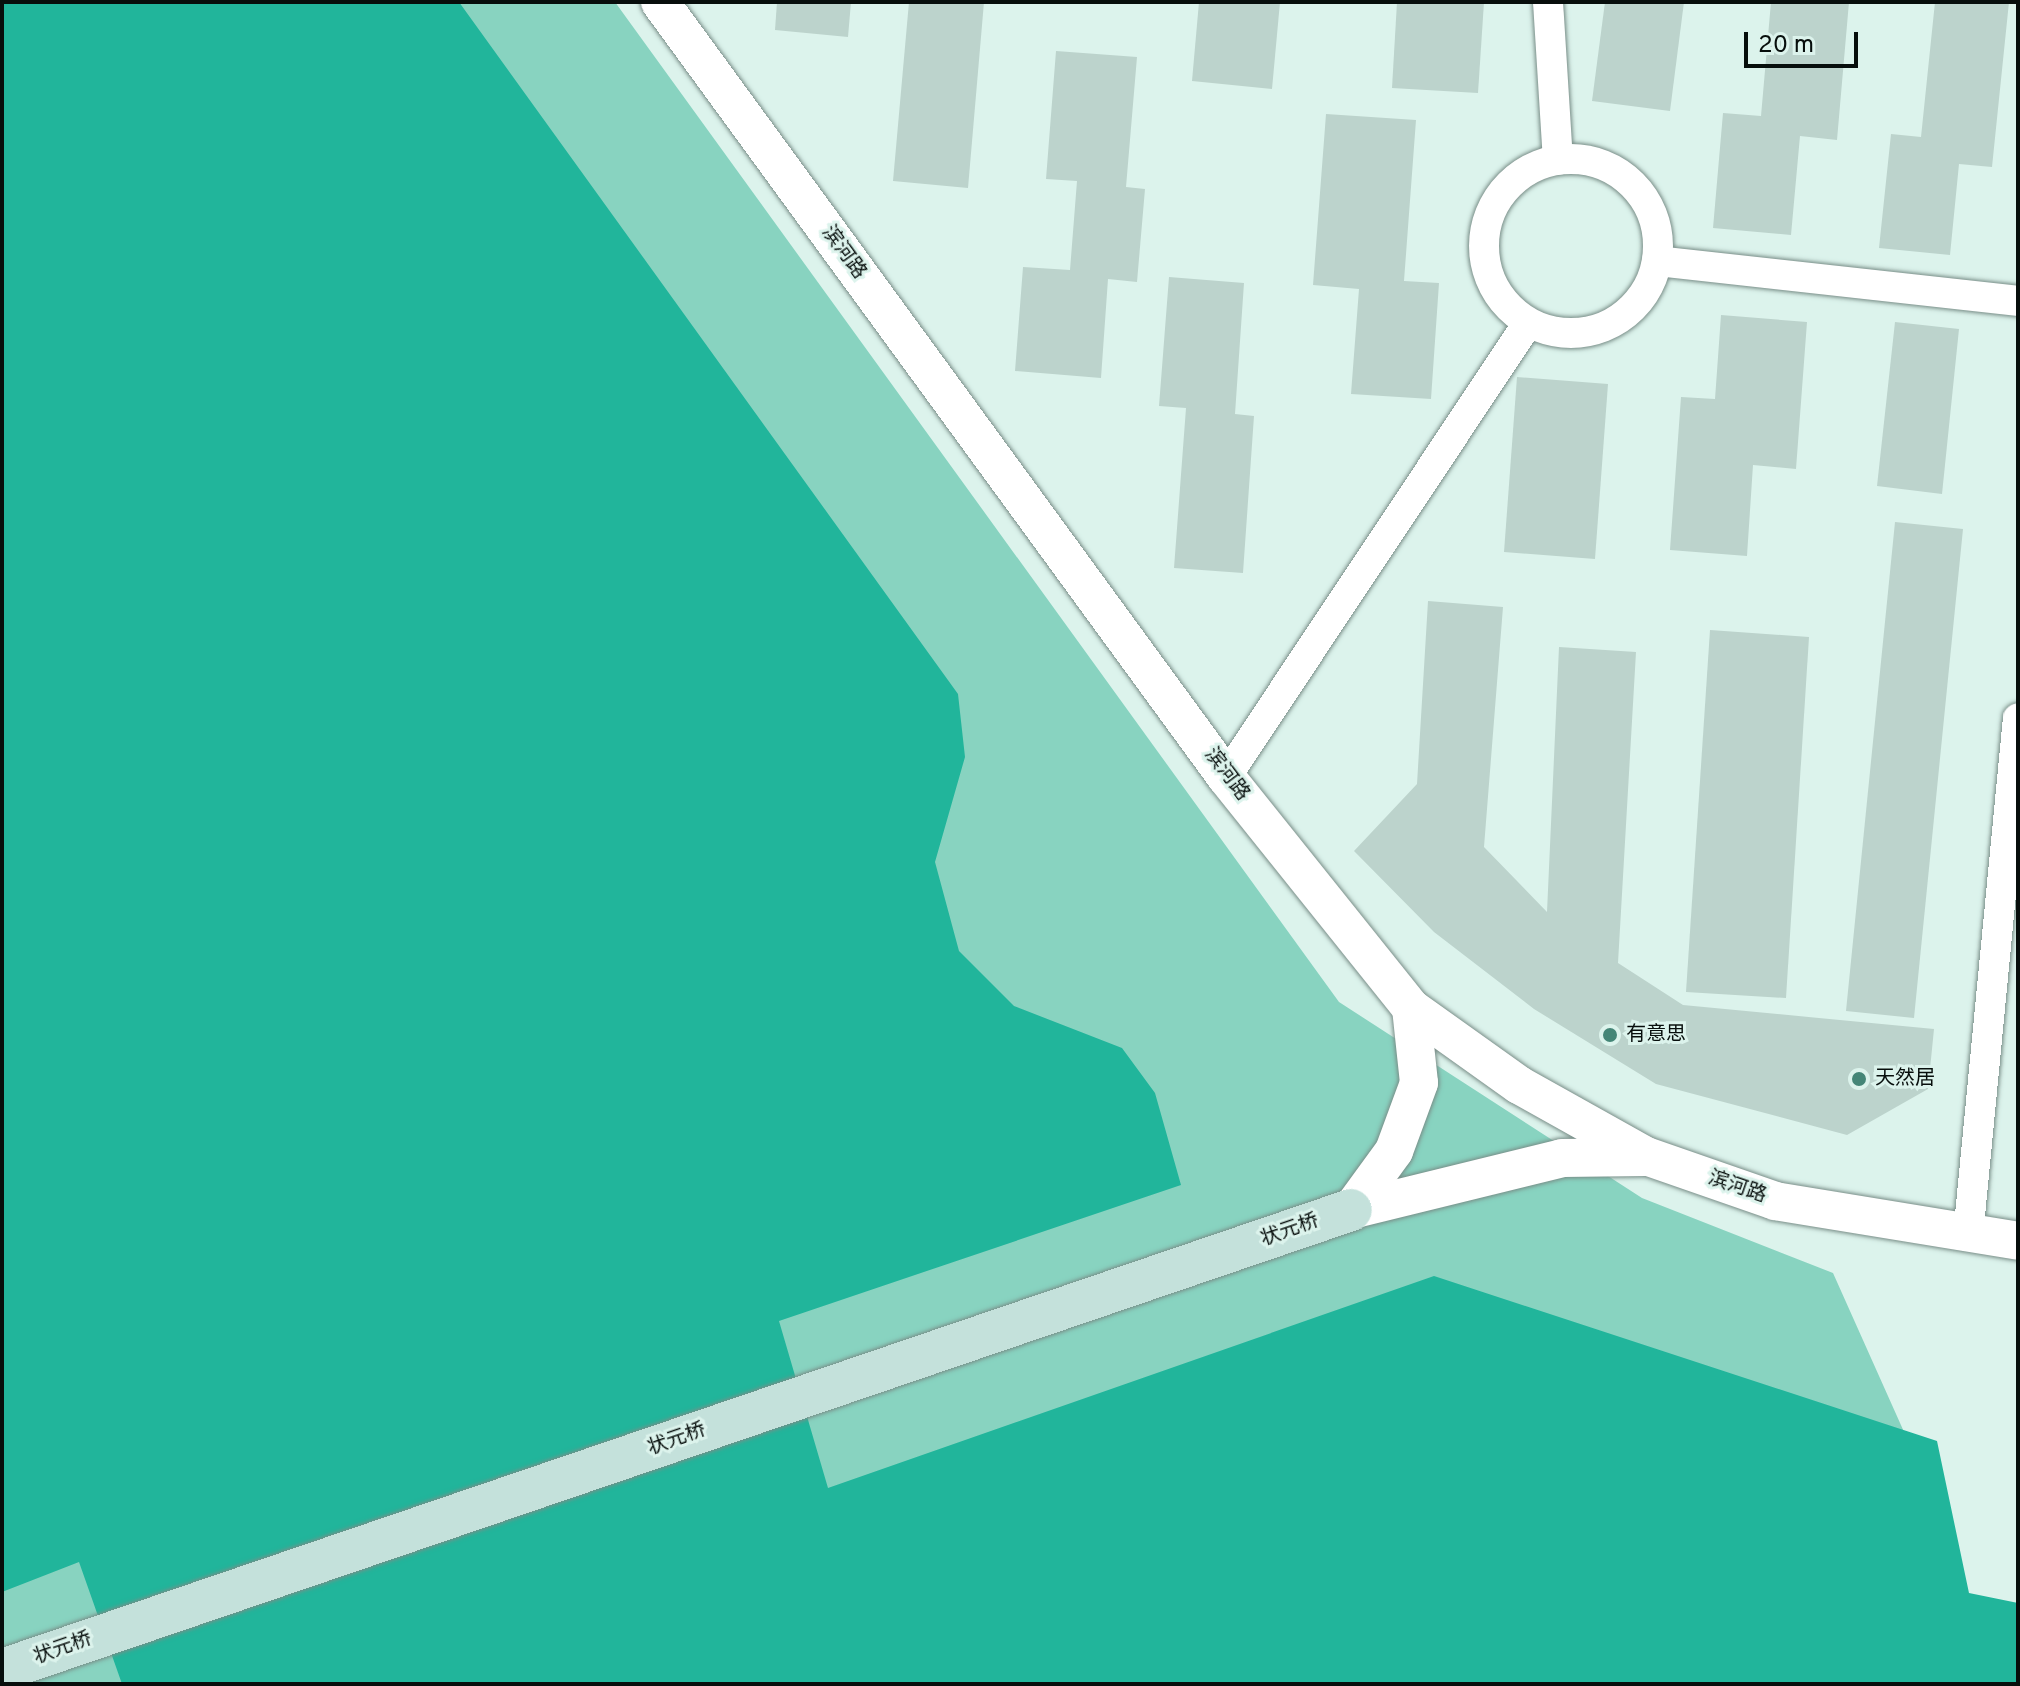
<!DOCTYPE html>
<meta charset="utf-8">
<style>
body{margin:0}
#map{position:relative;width:2020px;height:1686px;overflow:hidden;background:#dcf3ec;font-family:Overpass,"Noto Sans SC",sans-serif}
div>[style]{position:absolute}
.green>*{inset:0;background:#88d3c0}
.water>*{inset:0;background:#21b59b}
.building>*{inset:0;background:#bcd3cc}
.roads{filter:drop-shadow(0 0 2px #798e88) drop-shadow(0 0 2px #798e88)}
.minor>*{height:30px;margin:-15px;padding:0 15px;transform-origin:15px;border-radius:15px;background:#fff}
.minor>.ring{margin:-15px;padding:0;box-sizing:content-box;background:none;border:30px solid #fff;border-radius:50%}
.tertiary>*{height:38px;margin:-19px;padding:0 19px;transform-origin:19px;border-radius:19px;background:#fff}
.secondary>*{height:42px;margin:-21px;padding:0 21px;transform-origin:21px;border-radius:21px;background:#c4e1db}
.dots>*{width:22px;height:22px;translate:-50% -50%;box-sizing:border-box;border:4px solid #dcf3ec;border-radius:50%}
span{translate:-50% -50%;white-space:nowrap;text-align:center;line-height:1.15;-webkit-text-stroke:6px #dcf3ec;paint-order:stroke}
.street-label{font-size:20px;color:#070e0c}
.poi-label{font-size:20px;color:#070e0c}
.left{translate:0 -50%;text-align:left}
.frame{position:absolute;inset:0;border:4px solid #070e0c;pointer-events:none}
.scale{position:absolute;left:1744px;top:32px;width:114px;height:36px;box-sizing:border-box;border:4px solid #070e0c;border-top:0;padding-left:10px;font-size:24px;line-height:28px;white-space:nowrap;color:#070e0c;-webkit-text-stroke:6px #dcf3ec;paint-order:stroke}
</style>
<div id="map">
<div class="green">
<i style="clip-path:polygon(2px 2px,615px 2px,1339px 1002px,1642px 1198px,1833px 1273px,1913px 1452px,1150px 1684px,2px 1684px)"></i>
</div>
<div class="water">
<i style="clip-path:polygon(2px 2px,459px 2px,958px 694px,965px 757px,935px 862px,959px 951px,1014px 1006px,1122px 1048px,1155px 1093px,1181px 1185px,779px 1321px,828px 1488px,1434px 1276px,1937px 1441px,1969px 1593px,2018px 1603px,2018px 1684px,122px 1684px,79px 1562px,2px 1592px)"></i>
</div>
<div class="building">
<i style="clip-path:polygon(777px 2px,851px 2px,848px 37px,775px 30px)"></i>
<i style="clip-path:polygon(909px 2px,984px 2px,968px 188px,893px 181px)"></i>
<i style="clip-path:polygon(1199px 2px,1280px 2px,1272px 89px,1192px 81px)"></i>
<i style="clip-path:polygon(1397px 2px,1484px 2px,1478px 93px,1392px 88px)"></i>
<i style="clip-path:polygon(1605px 2px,1684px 2px,1670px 111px,1592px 101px)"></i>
<i style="clip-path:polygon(1771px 2px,1849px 2px,1837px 140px,1800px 136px,1791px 235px,1713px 228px,1723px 113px,1761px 116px)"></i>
<i style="clip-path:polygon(1935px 2px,2009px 2px,1992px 167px,1959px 164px,1950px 255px,1879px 248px,1891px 134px,1921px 137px)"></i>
<i style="clip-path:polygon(1056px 51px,1137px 57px,1126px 187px,1145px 189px,1137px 282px,1108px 279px,1101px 378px,1015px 371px,1023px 267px,1070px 270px,1077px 181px,1046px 179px)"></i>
<i style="clip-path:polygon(1326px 114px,1416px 120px,1404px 281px,1439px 283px,1431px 399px,1351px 394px,1359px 289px,1313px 285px)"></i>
<i style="clip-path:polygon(1169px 277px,1244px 283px,1235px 414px,1254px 416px,1243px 573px,1174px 568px,1186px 408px,1159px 406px)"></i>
<i style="clip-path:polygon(1721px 315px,1807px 322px,1796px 469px,1753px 465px,1747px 556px,1670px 550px,1681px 397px,1715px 399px)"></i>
<i style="clip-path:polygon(1895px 322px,1959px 329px,1942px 494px,1877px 486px)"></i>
<i style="clip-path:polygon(1517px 377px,1608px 384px,1595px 559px,1504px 552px)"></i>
<i style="clip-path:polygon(1895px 522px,1963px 529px,1914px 1018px,1846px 1011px)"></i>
<i style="clip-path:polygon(1428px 601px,1503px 607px,1484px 847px,1547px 912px,1559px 647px,1636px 652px,1618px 963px,1683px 1005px,1934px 1029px,1928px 1089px,1847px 1135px,1656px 1084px,1534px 1009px,1434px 932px,1354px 851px,1417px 784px)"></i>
<i style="clip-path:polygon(1710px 630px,1809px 637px,1786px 998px,1686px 992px)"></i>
</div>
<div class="roads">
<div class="minor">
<i style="left:1548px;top:2px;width:158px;rotate:86.4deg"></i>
<i class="ring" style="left:1484px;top:159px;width:144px;height:144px"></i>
<i style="left:1657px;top:261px;width:363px;rotate:6.3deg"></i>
<i style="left:1226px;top:777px;width:545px;rotate:-56.37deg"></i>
<i style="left:1968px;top:1236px;width:520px;rotate:-84.49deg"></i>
</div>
<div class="tertiary">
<i style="left:660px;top:2px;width:960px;rotate:53.86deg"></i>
<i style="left:1226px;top:777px;width:296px;rotate:51.3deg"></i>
<i style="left:1411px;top:1008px;width:133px;rotate:35.5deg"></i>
<i style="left:1519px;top:1085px;width:145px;rotate:29.2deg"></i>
<i style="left:1646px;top:1156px;width:137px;rotate:19.2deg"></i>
<i style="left:1775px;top:1201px;width:246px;rotate:9.3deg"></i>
<i style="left:1411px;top:1008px;width:75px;rotate:83.9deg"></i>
<i style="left:1419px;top:1083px;width:72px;rotate:110.2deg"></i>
<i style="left:1394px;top:1151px;width:73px;rotate:126.1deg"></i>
<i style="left:1351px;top:1210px;width:217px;rotate:-13.8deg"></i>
<i style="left:1562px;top:1158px;width:83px;rotate:-0.7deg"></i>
</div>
<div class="secondary">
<i style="left:2px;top:1670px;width:1425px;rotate:-18.83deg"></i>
</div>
</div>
<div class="dots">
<i style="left:1610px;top:1035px;background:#448677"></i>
<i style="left:1859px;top:1079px;background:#448677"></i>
</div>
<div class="street-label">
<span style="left:843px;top:253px;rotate:54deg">滨河路</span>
<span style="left:1226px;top:775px;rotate:53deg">滨河路</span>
<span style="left:1737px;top:1188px;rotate:19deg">滨河路</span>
<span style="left:1290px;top:1231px;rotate:-19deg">状元桥</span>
<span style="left:677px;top:1440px;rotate:-19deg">状元桥</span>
<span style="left:63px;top:1649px;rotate:-19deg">状元桥</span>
</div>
<div class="poi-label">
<span class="left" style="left:1626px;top:1035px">有意思</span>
<span class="left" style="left:1875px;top:1079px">天然居</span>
</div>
<div class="frame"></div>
<div class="scale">20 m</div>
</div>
